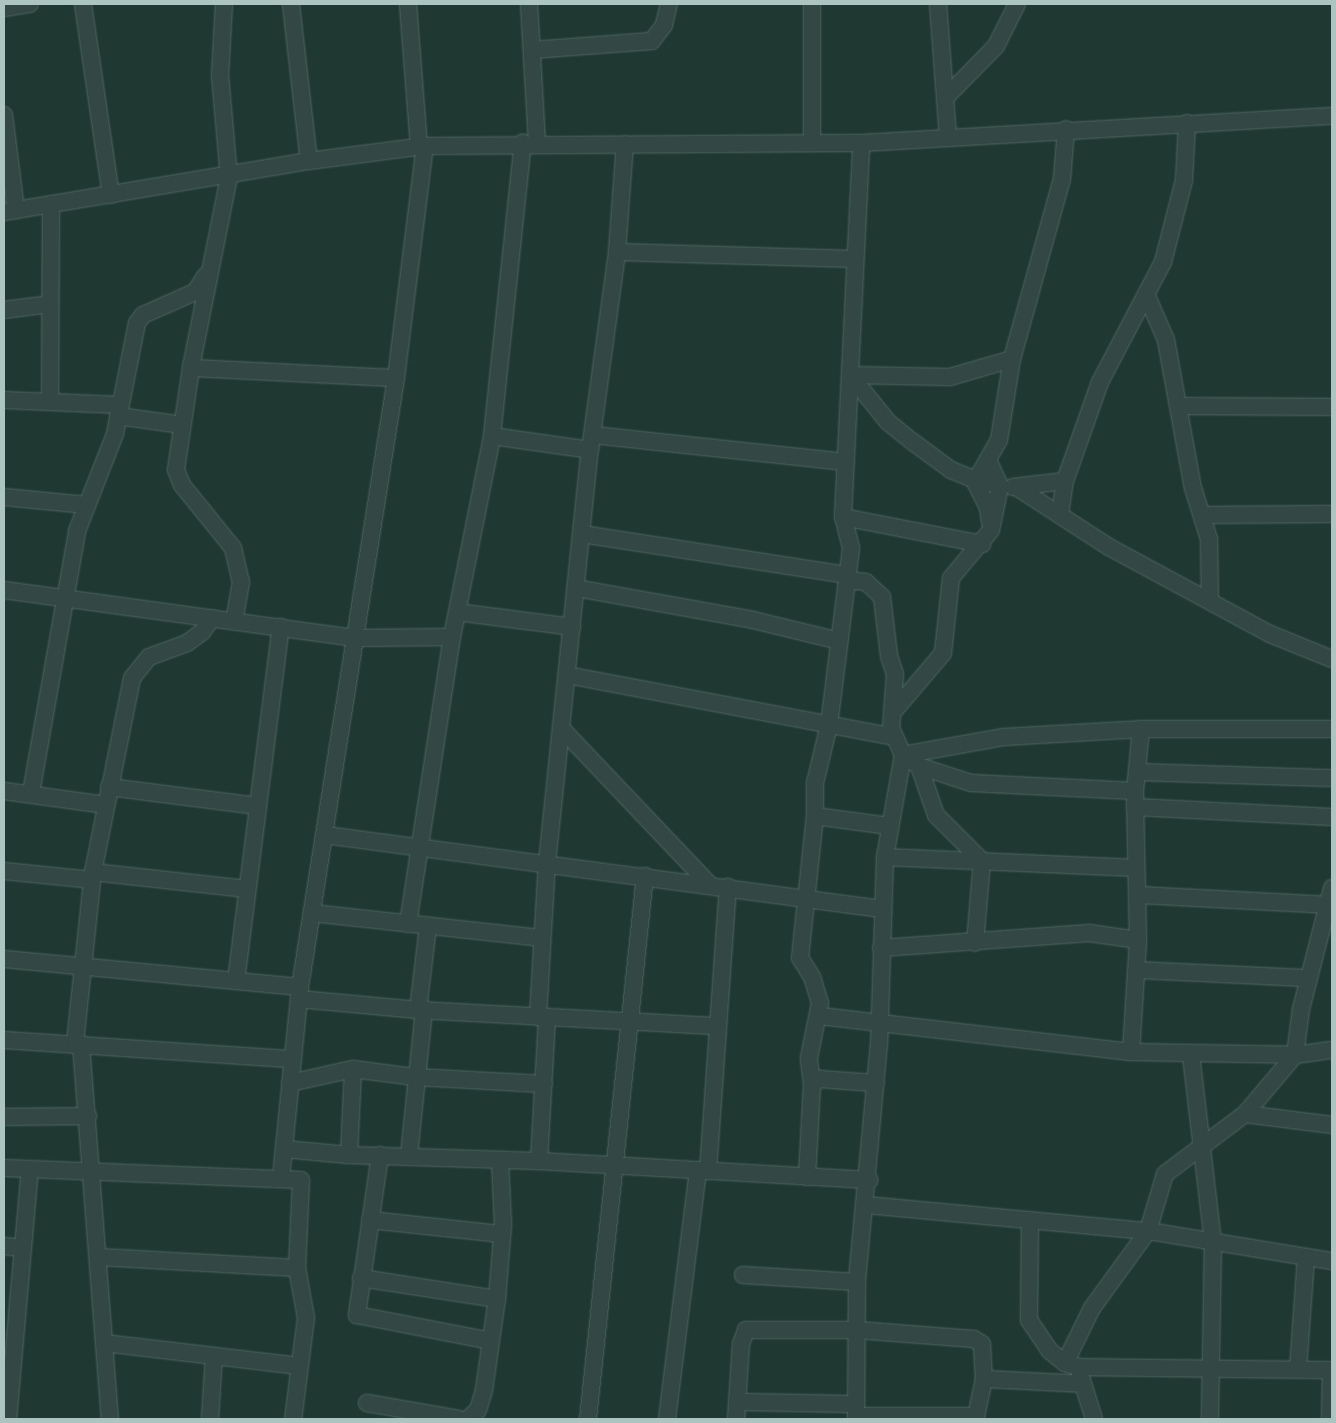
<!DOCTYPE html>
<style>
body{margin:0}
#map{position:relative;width:1336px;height:1423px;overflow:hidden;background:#1f3832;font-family:"Work Sans",sans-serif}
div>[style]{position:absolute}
.roads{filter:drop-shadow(0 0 1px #506662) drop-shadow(0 0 1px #506662)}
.minor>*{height:16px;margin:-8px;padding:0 8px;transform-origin:8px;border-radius:8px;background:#334844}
span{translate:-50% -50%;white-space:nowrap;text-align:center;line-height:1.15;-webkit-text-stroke:4px #182d28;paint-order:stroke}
.frame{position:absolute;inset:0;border:5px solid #adc5c1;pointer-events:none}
</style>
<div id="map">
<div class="roads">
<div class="minor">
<i style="left:83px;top:4px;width:193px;rotate:81.7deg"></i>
<i style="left:224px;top:4px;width:71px;rotate:93.2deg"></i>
<i style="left:220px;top:75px;width:102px;rotate:85deg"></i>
<i style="left:229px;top:177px;width:195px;rotate:101.3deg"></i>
<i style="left:191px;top:368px;width:103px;rotate:98.4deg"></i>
<i style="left:176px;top:470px;width:16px;rotate:68deg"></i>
<i style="left:182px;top:485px;width:81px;rotate:51deg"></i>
<i style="left:233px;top:548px;width:35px;rotate:77deg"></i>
<i style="left:241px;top:582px;width:40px;rotate:100deg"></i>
<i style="left:291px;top:4px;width:158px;rotate:83.5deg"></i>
<i style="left:408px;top:4px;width:142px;rotate:85.6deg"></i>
<i style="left:529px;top:4px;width:139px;rotate:86.7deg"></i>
<i style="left:812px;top:4px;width:139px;rotate:90deg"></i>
<i style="left:938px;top:4px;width:132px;rotate:85.7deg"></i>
<i style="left:4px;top:8px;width:26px;rotate:-9deg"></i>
<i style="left:532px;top:50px;width:120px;rotate:-4.3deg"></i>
<i style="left:652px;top:41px;width:20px;rotate:-53deg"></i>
<i style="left:664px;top:25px;width:22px;rotate:-77deg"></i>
<i style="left:945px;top:98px;width:73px;rotate:-45.6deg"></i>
<i style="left:996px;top:46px;width:47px;rotate:-63.4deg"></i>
<i style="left:4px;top:115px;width:96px;rotate:82.8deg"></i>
<i style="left:4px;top:212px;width:309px;rotate:-9.5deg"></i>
<i style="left:309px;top:161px;width:117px;rotate:-7.4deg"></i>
<i style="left:425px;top:146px;width:436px;rotate:-0.4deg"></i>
<i style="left:861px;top:143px;width:472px;rotate:-3.3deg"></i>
<i style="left:617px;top:252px;width:238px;rotate:1.7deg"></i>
<i style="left:1146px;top:294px;width:50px;rotate:66.5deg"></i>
<i style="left:1166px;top:340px;width:150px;rotate:79.7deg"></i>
<i style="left:1193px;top:488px;width:53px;rotate:72.6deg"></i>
<i style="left:1209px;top:539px;width:61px;rotate:89.1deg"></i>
<i style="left:4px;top:310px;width:46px;rotate:-7.4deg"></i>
<i style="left:191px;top:368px;width:205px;rotate:2.8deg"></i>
<i style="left:850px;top:375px;width:60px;rotate:51deg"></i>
<i style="left:888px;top:422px;width:32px;rotate:39deg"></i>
<i style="left:913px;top:442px;width:47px;rotate:36.4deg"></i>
<i style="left:951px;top:470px;width:38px;rotate:22deg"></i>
<i style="left:850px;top:375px;width:100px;rotate:1.1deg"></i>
<i style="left:950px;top:377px;width:65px;rotate:-16.2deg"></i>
<i style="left:4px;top:400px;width:116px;rotate:2.5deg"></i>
<i style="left:50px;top:402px;width:198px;rotate:-89.7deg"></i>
<i style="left:1179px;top:406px;width:153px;rotate:0.4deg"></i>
<i style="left:118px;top:416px;width:65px;rotate:8deg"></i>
<i style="left:593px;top:435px;width:254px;rotate:6.1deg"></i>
<i style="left:492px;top:436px;width:99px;rotate:8.1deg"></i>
<i style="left:975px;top:482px;width:48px;rotate:-60.3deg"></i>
<i style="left:999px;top:440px;width:82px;rotate:-80.9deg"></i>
<i style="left:1012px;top:359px;width:187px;rotate:-74.5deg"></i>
<i style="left:1062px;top:179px;width:50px;rotate:-85.4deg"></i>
<i style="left:975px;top:482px;width:29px;rotate:63deg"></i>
<i style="left:988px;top:508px;width:14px;rotate:82deg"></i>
<i style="left:1013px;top:487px;width:52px;rotate:-6.6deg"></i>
<i style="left:1018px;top:488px;width:108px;rotate:33deg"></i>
<i style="left:1109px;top:547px;width:183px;rotate:28.4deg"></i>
<i style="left:1270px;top:634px;width:67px;rotate:22deg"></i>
<i style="left:4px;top:497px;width:83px;rotate:5.5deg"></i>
<i style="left:1060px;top:515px;width:34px;rotate:-82deg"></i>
<i style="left:1065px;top:481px;width:105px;rotate:-70.5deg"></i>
<i style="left:1100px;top:382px;width:136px;rotate:-62.3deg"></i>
<i style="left:1163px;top:262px;width:85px;rotate:-75.6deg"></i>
<i style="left:1184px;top:180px;width:57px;rotate:-87deg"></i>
<i style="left:1202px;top:515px;width:130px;rotate:-0.4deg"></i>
<i style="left:843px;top:517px;width:142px;rotate:11deg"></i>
<i style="left:582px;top:534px;width:269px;rotate:8.8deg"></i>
<i style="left:847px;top:580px;width:19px;rotate:6deg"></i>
<i style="left:866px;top:582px;width:22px;rotate:43deg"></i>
<i style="left:882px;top:597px;width:59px;rotate:83.2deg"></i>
<i style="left:889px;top:656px;width:19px;rotate:72deg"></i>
<i style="left:895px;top:674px;width:54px;rotate:94.2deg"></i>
<i style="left:891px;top:728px;width:30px;rotate:66deg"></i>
<i style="left:903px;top:755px;width:104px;rotate:100deg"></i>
<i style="left:885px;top:857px;width:186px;rotate:91.8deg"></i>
<i style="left:879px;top:1043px;width:240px;rotate:95.3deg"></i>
<i style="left:857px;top:1282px;width:137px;rotate:90.4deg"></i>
<i style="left:576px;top:588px;width:180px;rotate:10.2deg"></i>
<i style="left:753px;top:620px;width:89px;rotate:13.7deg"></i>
<i style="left:4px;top:590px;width:355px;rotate:7.8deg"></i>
<i style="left:356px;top:638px;width:96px;rotate:-0.6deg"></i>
<i style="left:457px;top:612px;width:116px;rotate:7.4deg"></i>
<i style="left:567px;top:675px;width:333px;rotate:10.7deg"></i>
<i style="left:893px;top:712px;width:77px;rotate:-49.7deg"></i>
<i style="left:943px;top:653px;width:75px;rotate:-83.9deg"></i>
<i style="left:951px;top:578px;width:62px;rotate:-50.2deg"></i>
<i style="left:991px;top:530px;width:45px;rotate:-78.4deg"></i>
<i style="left:1000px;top:486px;width:26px;rotate:-115deg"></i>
<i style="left:561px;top:728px;width:215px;rotate:46.5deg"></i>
<i style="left:903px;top:755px;width:103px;rotate:-10.1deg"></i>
<i style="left:1004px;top:737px;width:137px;rotate:-3.3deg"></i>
<i style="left:1141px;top:729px;width:191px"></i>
<i style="left:903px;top:755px;width:19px;rotate:35deg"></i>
<i style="left:919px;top:766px;width:55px;rotate:18.1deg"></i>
<i style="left:971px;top:783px;width:164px;rotate:2.8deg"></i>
<i style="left:919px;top:766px;width:52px;rotate:70.9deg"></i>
<i style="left:936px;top:815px;width:65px;rotate:45deg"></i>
<i style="left:982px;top:861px;width:82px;rotate:94.9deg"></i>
<i style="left:1137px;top:772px;width:195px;rotate:1.8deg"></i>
<i style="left:109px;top:787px;width:150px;rotate:7.3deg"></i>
<i style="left:4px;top:791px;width:103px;rotate:7.8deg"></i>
<i style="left:31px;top:793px;width:266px;rotate:-80deg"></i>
<i style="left:77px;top:531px;width:104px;rotate:-68.6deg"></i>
<i style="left:115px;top:434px;width:113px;rotate:-78.8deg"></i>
<i style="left:137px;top:323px;width:10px;rotate:-53deg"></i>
<i style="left:143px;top:315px;width:57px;rotate:-23.9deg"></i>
<i style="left:195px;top:292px;width:20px;rotate:-57deg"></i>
<i style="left:1135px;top:807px;width:197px;rotate:2.9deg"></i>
<i style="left:815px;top:816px;width:75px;rotate:7.7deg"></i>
<i style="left:325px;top:835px;width:562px;rotate:7.57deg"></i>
<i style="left:885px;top:857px;width:251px;rotate:2.5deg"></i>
<i style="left:4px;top:871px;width:88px;rotate:5.8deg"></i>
<i style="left:93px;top:872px;width:155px;rotate:6.3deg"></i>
<i style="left:1138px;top:895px;width:194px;rotate:3deg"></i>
<i style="left:312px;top:913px;width:230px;rotate:6.2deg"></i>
<i style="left:408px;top:924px;width:290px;rotate:-81.3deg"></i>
<i style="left:452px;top:637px;width:205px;rotate:-78.7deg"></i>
<i style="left:492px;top:436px;width:295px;rotate:-84deg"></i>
<i style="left:881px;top:948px;width:209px;rotate:-4.1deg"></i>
<i style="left:1089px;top:933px;width:49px;rotate:8.1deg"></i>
<i style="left:4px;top:959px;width:297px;rotate:5.4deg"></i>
<i style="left:1137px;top:970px;width:171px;rotate:2.7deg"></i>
<i style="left:236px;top:981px;width:357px;rotate:-82.8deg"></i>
<i style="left:299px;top:999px;width:120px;rotate:5.3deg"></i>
<i style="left:418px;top:1010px;width:297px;rotate:3.1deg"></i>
<i style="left:418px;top:1010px;width:85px;rotate:-83.2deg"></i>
<i style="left:820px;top:1016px;width:313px;rotate:6.6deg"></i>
<i style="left:1131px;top:1052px;width:164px;rotate:1deg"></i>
<i style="left:1295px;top:1055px;width:37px;rotate:-8deg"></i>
<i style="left:538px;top:1017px;width:154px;rotate:-86.7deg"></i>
<i style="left:547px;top:863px;width:415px;rotate:-84.1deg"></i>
<i style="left:590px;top:450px;width:200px;rotate:-82.2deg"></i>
<i style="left:617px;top:252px;width:108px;rotate:-85.8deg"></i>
<i style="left:4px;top:1040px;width:289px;rotate:3.8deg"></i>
<i style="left:75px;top:1043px;width:172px;rotate:-84deg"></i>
<i style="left:93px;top:872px;width:198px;rotate:-78.6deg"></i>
<i style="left:132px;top:678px;width:27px;rotate:-51deg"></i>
<i style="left:149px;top:657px;width:40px;rotate:-20.2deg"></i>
<i style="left:187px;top:643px;width:19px;rotate:-36deg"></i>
<i style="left:202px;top:632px;width:17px;rotate:-54deg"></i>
<i style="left:81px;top:1044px;width:376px;rotate:85.6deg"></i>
<i style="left:1131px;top:1052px;width:112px;rotate:-86.4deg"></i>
<i style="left:1138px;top:940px;width:149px;rotate:-91.2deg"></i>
<i style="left:1135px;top:791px;width:62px;rotate:-84.5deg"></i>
<i style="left:1191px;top:1055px;width:188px;rotate:83.3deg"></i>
<i style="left:1213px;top:1242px;width:177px;rotate:91deg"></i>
<i style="left:290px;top:1083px;width:65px;rotate:-12.5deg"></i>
<i style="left:353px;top:1069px;width:63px;rotate:7.4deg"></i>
<i style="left:415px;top:1077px;width:129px;rotate:3.1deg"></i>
<i style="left:812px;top:1084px;width:9px;rotate:-36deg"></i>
<i style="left:819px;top:1079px;width:57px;rotate:4deg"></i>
<i style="left:1245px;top:1114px;width:88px;rotate:7.2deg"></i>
<i style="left:4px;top:1117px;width:84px;rotate:-0.7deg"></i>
<i style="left:284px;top:1149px;width:65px;rotate:5.3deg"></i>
<i style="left:349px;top:1155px;width:190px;rotate:1.8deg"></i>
<i style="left:539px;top:1161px;width:331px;rotate:3.3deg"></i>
<i style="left:349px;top:1155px;width:86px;rotate:-87.3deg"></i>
<i style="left:380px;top:1155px;width:162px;rotate:98.2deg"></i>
<i style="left:357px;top:1315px;width:136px;rotate:11deg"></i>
<i style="left:409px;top:1155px;width:147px;rotate:-84.1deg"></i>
<i style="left:539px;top:1161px;width:144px;rotate:-86.8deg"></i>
<i style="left:4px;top:1168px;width:297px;rotate:2.3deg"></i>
<i style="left:301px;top:1180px;width:88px;rotate:92.6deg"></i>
<i style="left:297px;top:1268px;width:51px;rotate:79.8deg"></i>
<i style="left:306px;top:1318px;width:102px;rotate:97.3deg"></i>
<i style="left:708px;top:1171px;width:285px;rotate:-86deg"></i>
<i style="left:807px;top:1177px;width:93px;rotate:-86.9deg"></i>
<i style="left:812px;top:1084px;width:26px;rotate:-97deg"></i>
<i style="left:809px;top:1058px;width:56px;rotate:-78.7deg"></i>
<i style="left:820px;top:1003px;width:27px;rotate:-107deg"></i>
<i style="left:812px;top:977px;width:22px;rotate:-122deg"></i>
<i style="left:800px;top:958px;width:143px;rotate:-84deg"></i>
<i style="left:815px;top:816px;width:33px;rotate:-90deg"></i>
<i style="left:815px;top:783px;width:60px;rotate:-76.4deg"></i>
<i style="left:829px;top:725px;width:178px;rotate:-82.9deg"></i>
<i style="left:851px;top:548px;width:32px;rotate:-104deg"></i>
<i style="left:843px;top:517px;width:374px;rotate:-87.2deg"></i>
<i style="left:281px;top:1178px;width:192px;rotate:-84.3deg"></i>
<i style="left:300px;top:987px;width:617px;rotate:-81.04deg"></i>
<i style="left:396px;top:378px;width:234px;rotate:-82.9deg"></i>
<i style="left:866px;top:1205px;width:283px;rotate:5.3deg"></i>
<i style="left:1148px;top:1231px;width:186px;rotate:9.3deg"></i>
<i style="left:370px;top:1220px;width:133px;rotate:6.1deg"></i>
<i style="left:1030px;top:1220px;width:100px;rotate:90.6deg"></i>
<i style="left:1029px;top:1320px;width:37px;rotate:56deg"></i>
<i style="left:1050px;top:1351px;width:19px;rotate:39deg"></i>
<i style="left:1065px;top:1363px;width:15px;rotate:16deg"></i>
<i style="left:1079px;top:1367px;width:253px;rotate:0.7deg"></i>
<i style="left:4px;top:1246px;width:19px;rotate:6deg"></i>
<i style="left:99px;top:1257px;width:198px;rotate:3.2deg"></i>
<i style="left:743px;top:1275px;width:114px;rotate:3.5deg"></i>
<i style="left:361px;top:1278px;width:138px;rotate:8.8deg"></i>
<i style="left:104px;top:1343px;width:197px;rotate:6.7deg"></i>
<i style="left:1065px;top:1363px;width:61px;rotate:-63.9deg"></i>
<i style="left:1092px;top:1308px;width:95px;rotate:-54deg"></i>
<i style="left:1148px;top:1231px;width:59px;rotate:-73.4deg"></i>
<i style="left:1165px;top:1174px;width:100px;rotate:-36.9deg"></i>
<i style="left:1245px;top:1114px;width:77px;rotate:-49.7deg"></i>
<i style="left:1295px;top:1055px;width:46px;rotate:-82.6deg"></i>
<i style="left:1301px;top:1009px;width:125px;rotate:-75.6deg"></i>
<i style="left:1298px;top:1369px;width:111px;rotate:-85.9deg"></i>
<i style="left:1080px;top:1374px;width:47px;rotate:72.7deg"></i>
<i style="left:984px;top:1379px;width:98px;rotate:2.9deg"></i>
<i style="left:737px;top:1402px;width:119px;rotate:1deg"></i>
<i style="left:367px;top:1403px;width:93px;rotate:9.9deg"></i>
<i style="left:8px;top:1419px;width:250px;rotate:-85deg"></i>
<i style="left:210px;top:1419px;width:63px;rotate:-86.4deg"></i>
<i style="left:468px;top:1419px;width:13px;rotate:-42deg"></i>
<i style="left:478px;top:1410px;width:21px;rotate:-73deg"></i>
<i style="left:484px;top:1390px;width:92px;rotate:-81.9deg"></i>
<i style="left:497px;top:1299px;width:75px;rotate:-85.4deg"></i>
<i style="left:503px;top:1224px;width:64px;rotate:-92.7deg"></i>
<i style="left:588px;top:1419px;width:546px;rotate:-84.01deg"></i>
<i style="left:667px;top:1419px;width:251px;rotate:-82.9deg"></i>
<i style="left:736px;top:1419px;width:75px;rotate:-86.2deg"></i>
<i style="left:741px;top:1344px;width:15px;rotate:-70deg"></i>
<i style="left:746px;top:1330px;width:111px"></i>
<i style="left:857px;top:1330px;width:117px;rotate:4.4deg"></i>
<i style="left:974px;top:1339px;width:9px;rotate:32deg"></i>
<i style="left:982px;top:1344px;width:35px;rotate:87deg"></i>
<i style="left:984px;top:1379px;width:38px;rotate:102deg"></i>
<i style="left:976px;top:1416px;width:120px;rotate:180deg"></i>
<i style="left:1330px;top:1419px;width:49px;rotate:-88.8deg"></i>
</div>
</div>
<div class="frame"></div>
</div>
